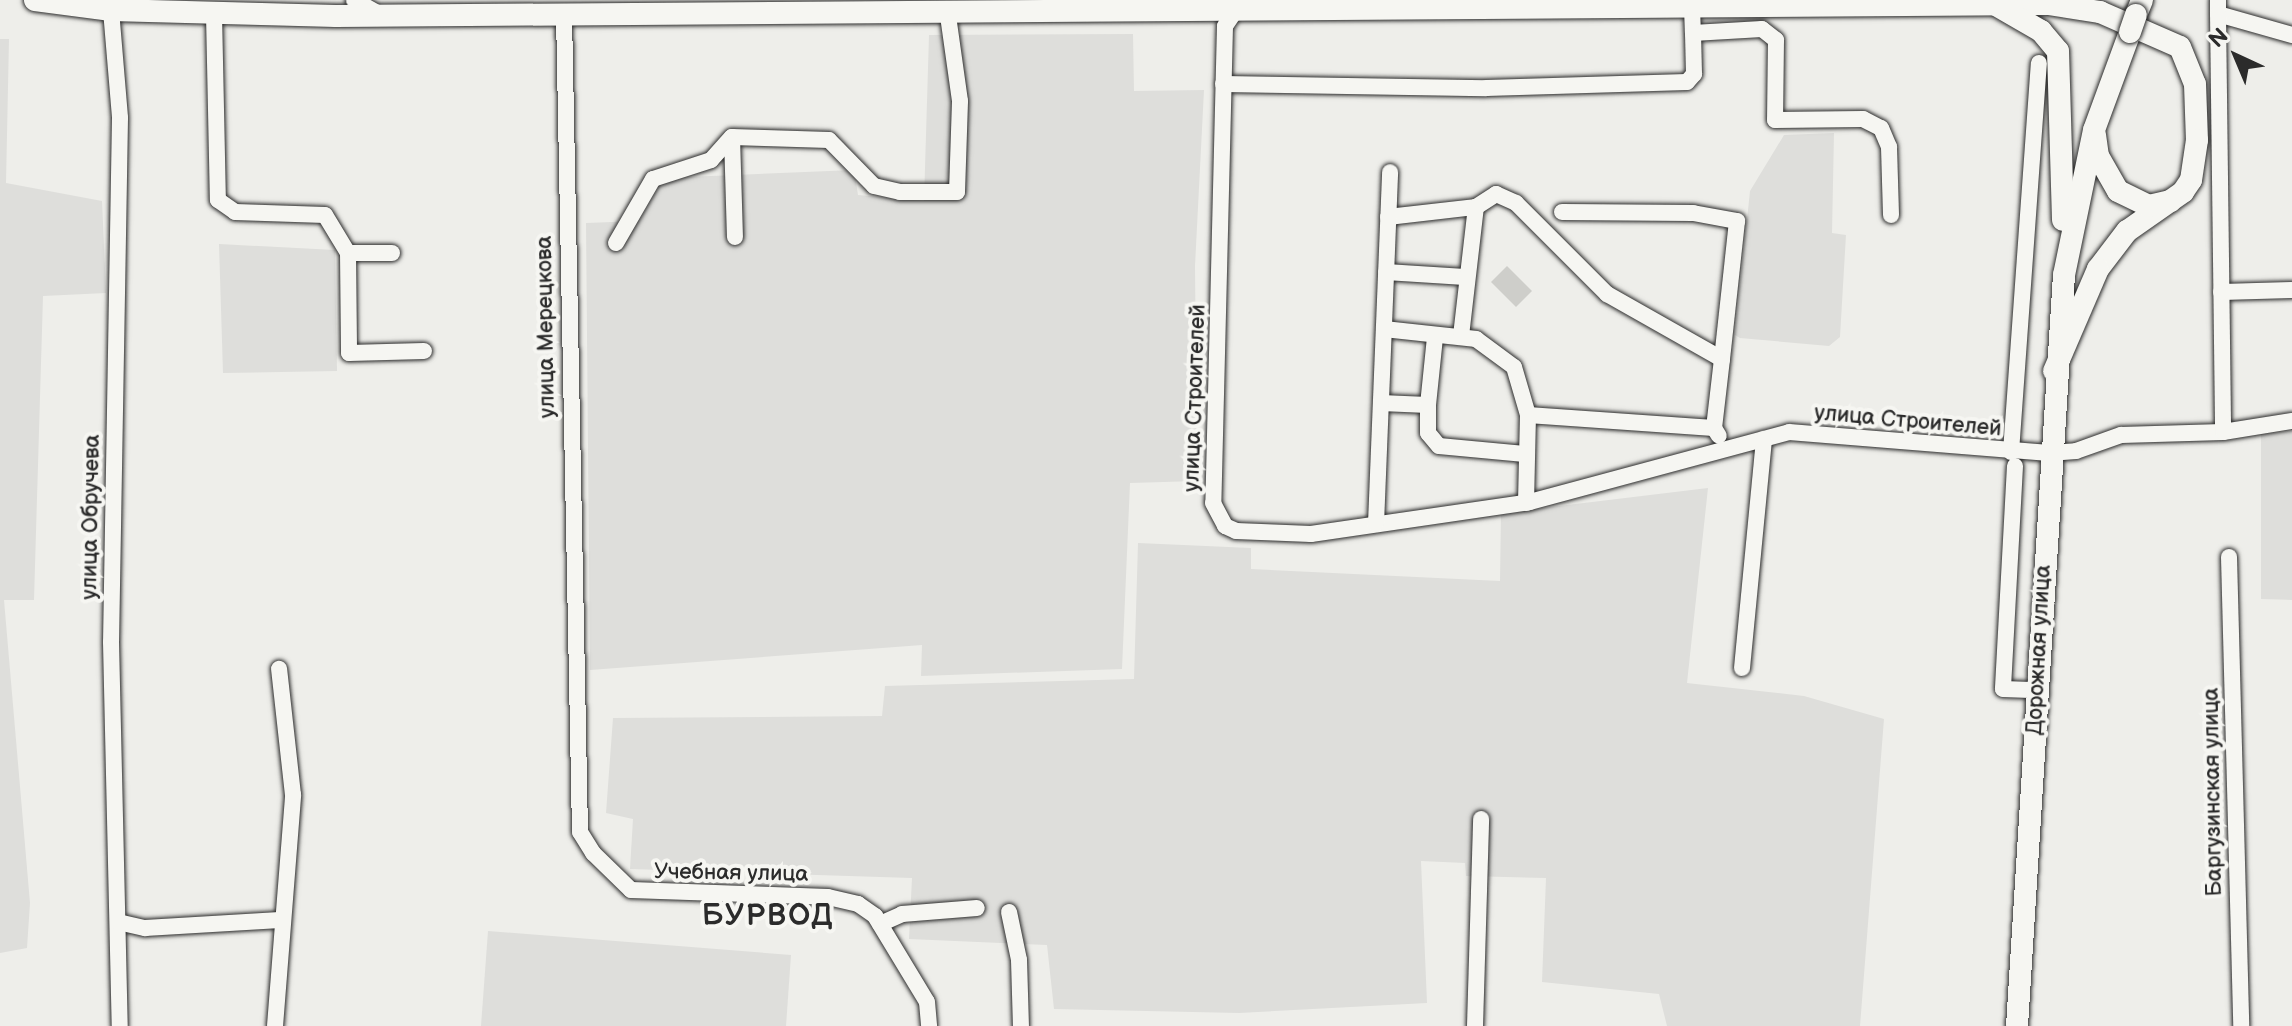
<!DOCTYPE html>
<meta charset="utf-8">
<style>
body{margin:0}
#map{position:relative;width:2292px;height:1026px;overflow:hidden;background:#eeeeea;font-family:"Balsamiq Sans",sans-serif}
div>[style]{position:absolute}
.built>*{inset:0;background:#dededb}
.green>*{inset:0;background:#cececa}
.roads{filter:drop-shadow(0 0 2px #2b2b2b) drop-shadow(0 0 2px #2b2b2b)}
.minor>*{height:16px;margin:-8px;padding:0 8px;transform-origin:8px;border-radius:8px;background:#f6f6f2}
.major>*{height:22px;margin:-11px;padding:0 11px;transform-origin:11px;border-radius:11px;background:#f6f6f2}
.bridges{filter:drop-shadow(0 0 2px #2b2b2b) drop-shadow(0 0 2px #2b2b2b)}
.major-bridge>*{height:22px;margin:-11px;padding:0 11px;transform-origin:11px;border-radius:11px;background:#f6f6f2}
span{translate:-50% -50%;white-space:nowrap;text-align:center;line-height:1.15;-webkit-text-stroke:8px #f6f6f2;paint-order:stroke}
.street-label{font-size:22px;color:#2b2b2b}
.district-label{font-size:30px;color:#2b2b2b;font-weight:700;letter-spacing:2px}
.north{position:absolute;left:2196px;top:16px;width:80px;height:80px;-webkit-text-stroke:6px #f6f6f2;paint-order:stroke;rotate:316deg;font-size:22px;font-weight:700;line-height:32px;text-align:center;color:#2b2b2b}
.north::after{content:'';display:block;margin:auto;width:28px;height:36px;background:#2b2b2b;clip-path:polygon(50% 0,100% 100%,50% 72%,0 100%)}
</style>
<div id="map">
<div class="built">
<i style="clip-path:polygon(1133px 34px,1134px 91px,1204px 90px,1195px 266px,1197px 481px,1130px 483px,1122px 669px,921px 676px,922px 645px,590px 670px,586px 223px,639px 221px,664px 178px,854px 170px,858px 195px,924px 201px,929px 35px)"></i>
<i style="clip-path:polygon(0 39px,9px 39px,6px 183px,102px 201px,106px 293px,43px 296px,34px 600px,4px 600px,30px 903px,27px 948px,0 953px)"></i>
<i style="clip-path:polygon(1834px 133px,1832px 233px,1846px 235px,1840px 337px,1829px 346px,1740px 338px,1735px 335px,1750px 191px,1784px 135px)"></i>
<i style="clip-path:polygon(219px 244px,335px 250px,337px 371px,223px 373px)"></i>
<i style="clip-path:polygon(2292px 431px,2292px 600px,2261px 599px,2261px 434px)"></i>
<i style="clip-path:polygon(1708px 488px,1687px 683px,1804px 696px,1884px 719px,1860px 1026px,1667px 1026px,1659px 994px,1542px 982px,1546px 878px,1466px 876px,1465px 863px,1421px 861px,1427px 1003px,1239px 1013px,1054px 1009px,1047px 945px,909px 939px,912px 878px,630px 869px,633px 819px,606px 813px,613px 718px,882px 716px,885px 686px,1134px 679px,1138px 543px,1251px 548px,1251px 569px,1500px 581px,1501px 513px)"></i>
<i style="clip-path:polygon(488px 931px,791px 955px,786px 1026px,481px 1026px)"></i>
</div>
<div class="green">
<i style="clip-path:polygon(1507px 266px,1532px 291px,1516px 307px,1491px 282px)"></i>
</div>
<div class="roads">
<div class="minor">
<i style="left:354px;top:0;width:31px;rotate:29deg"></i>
<i style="left:2218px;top:0;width:14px;rotate:90deg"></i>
<i style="left:2218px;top:14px;width:77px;rotate:15.8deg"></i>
<i style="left:1240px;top:4px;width:27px;rotate:124deg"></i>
<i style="left:1225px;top:26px;width:477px;rotate:91.4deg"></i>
<i style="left:1213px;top:503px;width:26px;rotate:62deg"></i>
<i style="left:1225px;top:526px;width:12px;rotate:24deg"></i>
<i style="left:1236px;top:531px;width:75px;rotate:2.3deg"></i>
<i style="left:1311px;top:534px;width:221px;rotate:-8.3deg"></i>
<i style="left:1530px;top:502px;width:268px;rotate:-15.1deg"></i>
<i style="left:1789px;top:432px;width:261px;rotate:4.6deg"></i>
<i style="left:2049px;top:453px;width:27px;rotate:-4deg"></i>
<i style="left:2076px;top:451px;width:48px;rotate:-19.6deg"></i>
<i style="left:2121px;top:435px;width:102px;rotate:-1.7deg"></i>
<i style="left:2223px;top:432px;width:70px;rotate:-9.1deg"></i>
<i style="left:1692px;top:7px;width:26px;rotate:88deg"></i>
<i style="left:1693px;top:33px;width:69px;rotate:-3.3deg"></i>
<i style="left:1762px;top:29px;width:18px;rotate:38deg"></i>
<i style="left:1776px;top:40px;width:80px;rotate:90.7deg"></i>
<i style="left:1775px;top:120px;width:88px;rotate:-0.7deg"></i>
<i style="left:1863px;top:119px;width:20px;rotate:27deg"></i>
<i style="left:1881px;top:128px;width:21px;rotate:67deg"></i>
<i style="left:1889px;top:147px;width:68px;rotate:88.3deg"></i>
<i style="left:111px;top:10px;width:108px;rotate:85.2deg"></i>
<i style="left:120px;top:118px;width:524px;rotate:90.98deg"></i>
<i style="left:111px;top:642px;width:384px;rotate:88.7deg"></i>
<i style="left:214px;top:14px;width:186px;rotate:88.8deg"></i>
<i style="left:218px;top:200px;width:21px;rotate:35deg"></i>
<i style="left:235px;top:212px;width:90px;rotate:1.9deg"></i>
<i style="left:325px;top:215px;width:44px;rotate:58.8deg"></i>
<i style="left:348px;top:253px;width:44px"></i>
<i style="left:564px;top:14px;width:818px;rotate:88.88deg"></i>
<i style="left:580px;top:832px;width:25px;rotate:58deg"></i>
<i style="left:593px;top:853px;width:53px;rotate:44.2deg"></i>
<i style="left:631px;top:890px;width:197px;rotate:2deg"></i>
<i style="left:828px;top:897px;width:31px;rotate:13deg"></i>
<i style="left:858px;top:904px;width:21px;rotate:35deg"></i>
<i style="left:875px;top:916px;width:100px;rotate:58.8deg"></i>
<i style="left:927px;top:1002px;width:24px;rotate:85deg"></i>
<i style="left:2218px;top:14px;width:418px;rotate:89.3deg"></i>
<i style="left:1223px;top:84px;width:263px;rotate:0.9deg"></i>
<i style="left:1486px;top:88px;width:201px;rotate:-1.7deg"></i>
<i style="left:1687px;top:82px;width:11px;rotate:-49deg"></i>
<i style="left:1694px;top:74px;width:41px;rotate:-91.4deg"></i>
<i style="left:732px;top:137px;width:100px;rotate:88.3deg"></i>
<i style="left:1562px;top:212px;width:131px;rotate:0.4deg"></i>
<i style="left:1693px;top:213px;width:45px;rotate:10.3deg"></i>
<i style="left:1737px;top:221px;width:139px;rotate:96.2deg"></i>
<i style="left:1388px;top:217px;width:89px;rotate:-6.5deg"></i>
<i style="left:1476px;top:207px;width:24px;rotate:-33deg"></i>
<i style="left:1496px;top:194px;width:22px;rotate:24deg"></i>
<i style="left:1516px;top:203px;width:129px;rotate:45deg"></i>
<i style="left:1607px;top:294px;width:132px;rotate:29.5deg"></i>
<i style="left:1722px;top:359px;width:69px;rotate:96.6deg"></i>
<i style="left:616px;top:243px;width:74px;rotate:-60deg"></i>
<i style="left:653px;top:179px;width:61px;rotate:-18.1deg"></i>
<i style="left:711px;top:160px;width:31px;rotate:-48deg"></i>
<i style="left:732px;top:137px;width:97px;rotate:1.8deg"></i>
<i style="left:829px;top:140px;width:64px;rotate:45.6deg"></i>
<i style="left:874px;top:186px;width:27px;rotate:13deg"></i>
<i style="left:900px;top:192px;width:57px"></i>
<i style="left:957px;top:192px;width:91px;rotate:-88.1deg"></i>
<i style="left:960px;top:101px;width:93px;rotate:-98deg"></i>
<i style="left:348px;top:253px;width:100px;rotate:89.4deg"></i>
<i style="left:349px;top:353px;width:75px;rotate:-1.5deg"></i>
<i style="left:1386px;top:272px;width:79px;rotate:3.6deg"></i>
<i style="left:2221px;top:292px;width:71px;rotate:-1.6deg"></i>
<i style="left:1384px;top:329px;width:93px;rotate:6.2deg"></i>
<i style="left:1476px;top:339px;width:47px;rotate:36.4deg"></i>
<i style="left:1514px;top:367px;width:50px;rotate:73.7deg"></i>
<i style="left:1528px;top:415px;width:186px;rotate:4deg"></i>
<i style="left:1714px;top:428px;width:9px;rotate:58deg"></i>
<i style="left:1461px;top:336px;width:130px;rotate:-83.4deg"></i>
<i style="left:1381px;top:403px;width:47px;rotate:2.4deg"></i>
<i style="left:1428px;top:405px;width:68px;rotate:-84.1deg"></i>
<i style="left:1428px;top:405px;width:28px;rotate:90deg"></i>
<i style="left:1428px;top:433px;width:17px;rotate:50deg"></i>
<i style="left:1439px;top:446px;width:86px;rotate:5.3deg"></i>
<i style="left:2011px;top:452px;width:390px;rotate:-85.9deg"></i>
<i style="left:2015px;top:466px;width:223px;rotate:93.1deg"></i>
<i style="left:2003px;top:689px;width:35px;rotate:2deg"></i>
<i style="left:1526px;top:503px;width:88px;rotate:-88.7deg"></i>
<i style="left:1376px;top:524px;width:352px;rotate:-87.7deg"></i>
<i style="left:2229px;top:557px;width:469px;rotate:88.5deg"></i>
<i style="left:1742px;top:668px;width:230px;rotate:-84.5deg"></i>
<i style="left:1009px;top:912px;width:49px;rotate:78.2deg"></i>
<i style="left:1019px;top:960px;width:66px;rotate:88.3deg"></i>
<i style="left:118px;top:922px;width:28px;rotate:13deg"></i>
<i style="left:145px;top:928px;width:135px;rotate:-3.4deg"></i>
<i style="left:880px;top:924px;width:24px;rotate:-24deg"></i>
<i style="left:902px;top:914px;width:75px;rotate:-4.6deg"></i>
<i style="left:275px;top:1026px;width:232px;rotate:-85.5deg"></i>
<i style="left:293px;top:795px;width:127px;rotate:-96.3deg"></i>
<i style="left:1475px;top:1026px;width:207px;rotate:-88.3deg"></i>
</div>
<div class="major">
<i style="left:35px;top:0;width:77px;rotate:7.5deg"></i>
<i style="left:111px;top:10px;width:225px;rotate:1.5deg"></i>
<i style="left:336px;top:16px;width:1712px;rotate:-0.4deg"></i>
<i style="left:2048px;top:4px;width:53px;rotate:8.7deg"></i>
<i style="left:2100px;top:12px;width:87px;rotate:23.6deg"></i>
<i style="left:2180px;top:47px;width:40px;rotate:68deg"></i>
<i style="left:2195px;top:84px;width:56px;rotate:88deg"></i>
<i style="left:2197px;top:140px;width:40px;rotate:98.5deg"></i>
<i style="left:2191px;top:180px;width:14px;rotate:124deg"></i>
<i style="left:2183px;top:192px;width:68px;rotate:145.1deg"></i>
<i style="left:2127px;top:231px;width:48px;rotate:127.3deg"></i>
<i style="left:2098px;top:269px;width:111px;rotate:113.3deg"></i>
<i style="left:1996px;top:5px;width:52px;rotate:30deg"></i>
<i style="left:2041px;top:31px;width:26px;rotate:50deg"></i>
<i style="left:2058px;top:51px;width:169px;rotate:88.3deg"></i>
<i style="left:2136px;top:15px;width:16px;rotate:-68deg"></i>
<i style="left:2095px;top:135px;width:21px;rotate:82deg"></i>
<i style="left:2098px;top:156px;width:40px;rotate:60.3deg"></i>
<i style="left:2118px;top:191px;width:34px;rotate:26deg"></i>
<i style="left:2149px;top:206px;width:22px;rotate:-13deg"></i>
<i style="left:2017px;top:1026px;width:752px;rotate:-86.42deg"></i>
<i style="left:2064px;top:275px;width:148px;rotate:-78.3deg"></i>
<i style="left:2094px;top:130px;width:104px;rotate:-69.8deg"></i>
</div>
</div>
<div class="bridges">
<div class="major-bridge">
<i style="left:2130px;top:32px;width:18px;rotate:-71deg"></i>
</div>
</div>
<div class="street-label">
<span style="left:546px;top:327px;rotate:-91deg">улица Мерецкова</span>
<span style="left:1195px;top:398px;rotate:-88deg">улица Строителей</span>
<span style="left:1908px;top:421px;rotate:5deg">улица Строителей</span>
<span style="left:91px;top:517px;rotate:-89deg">улица Обручева</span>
<span style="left:2039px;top:650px;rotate:-87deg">Дорожная улица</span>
<span style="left:2213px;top:792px;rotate:-91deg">Баргузинская улица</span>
<span style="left:731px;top:873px;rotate:1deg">Учебная улица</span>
</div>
<div class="district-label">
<span style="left:768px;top:916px">БУРВОД</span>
</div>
<div class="north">N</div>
</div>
